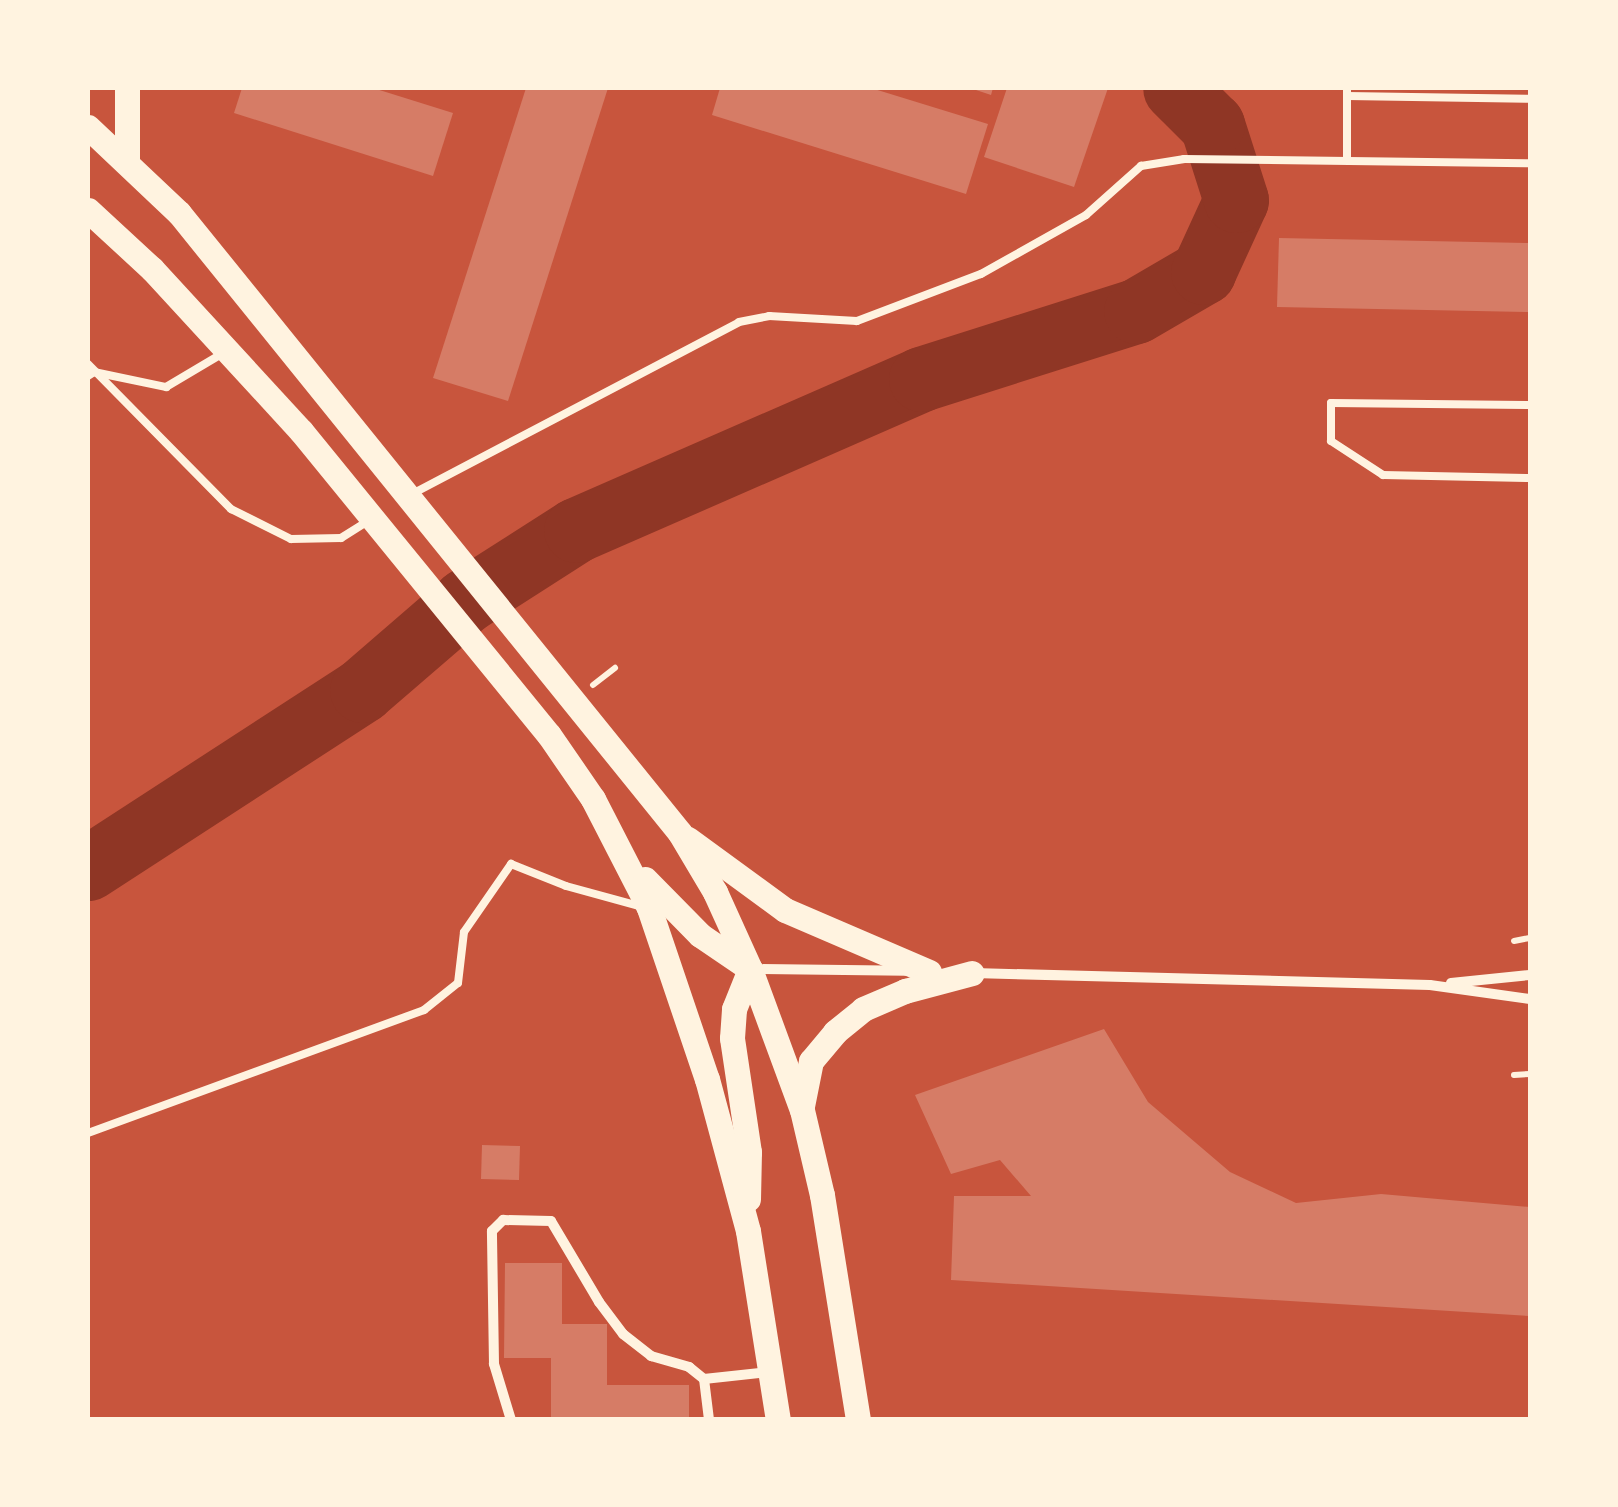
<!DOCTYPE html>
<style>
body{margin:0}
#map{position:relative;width:1618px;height:1507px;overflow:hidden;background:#c8553d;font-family:"PT Sans",sans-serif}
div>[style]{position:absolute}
.river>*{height:65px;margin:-32.5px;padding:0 32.5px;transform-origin:32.5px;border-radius:32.5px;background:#8f3625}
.building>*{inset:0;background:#d67c66}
.path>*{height:6px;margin:-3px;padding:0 3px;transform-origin:3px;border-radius:3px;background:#fff3e0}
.service>*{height:8px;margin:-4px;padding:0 4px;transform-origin:4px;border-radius:4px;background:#fff3e0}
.minor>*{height:10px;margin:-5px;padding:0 5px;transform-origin:5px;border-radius:5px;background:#fff3e0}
.primary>*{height:25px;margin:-12.5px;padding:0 12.5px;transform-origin:12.5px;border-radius:12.5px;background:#fff3e0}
span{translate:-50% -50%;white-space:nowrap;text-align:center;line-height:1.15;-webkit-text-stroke:10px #fff3e0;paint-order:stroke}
.frame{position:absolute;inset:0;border:90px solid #fff3e0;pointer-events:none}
</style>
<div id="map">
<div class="river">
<i style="left:88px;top:868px;width:327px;rotate:-33deg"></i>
<i style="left:362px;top:690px;width:136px;rotate:-40.8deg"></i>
<i style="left:465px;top:601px;width:132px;rotate:-32.6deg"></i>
<i style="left:576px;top:530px;width:377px;rotate:-23.6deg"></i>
<i style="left:921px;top:379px;width:225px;rotate:-17.6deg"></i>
<i style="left:1136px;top:311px;width:78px;rotate:-30.2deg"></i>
<i style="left:1203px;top:272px;width:79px;rotate:-65.4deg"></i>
<i style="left:1236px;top:200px;width:79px;rotate:-107.7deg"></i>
<i style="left:1212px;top:125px;width:52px;rotate:-135deg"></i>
</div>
<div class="building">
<i style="clip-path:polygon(242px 88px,373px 88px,453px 113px,433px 176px,234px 113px)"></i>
<i style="clip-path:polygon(526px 88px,608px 88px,508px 401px,433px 378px)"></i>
<i style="clip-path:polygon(720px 88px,871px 88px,988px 124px,966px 194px,712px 115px)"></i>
<i style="clip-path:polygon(970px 88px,993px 88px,991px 95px)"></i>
<i style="clip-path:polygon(1007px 88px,1108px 88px,1074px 187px,984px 157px)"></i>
<i style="clip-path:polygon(1279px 238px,1530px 243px,1530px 312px,1277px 307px)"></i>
<i style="clip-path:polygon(1104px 1029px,1148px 1102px,1230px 1172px,1296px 1203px,1381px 1194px,1530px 1207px,1530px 1316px,951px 1280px,954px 1196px,1031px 1196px,1000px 1160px,951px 1174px,915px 1095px)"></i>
<i style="clip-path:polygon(482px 1145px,520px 1146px,519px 1180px,481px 1179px)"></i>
<i style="clip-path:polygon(505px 1263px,562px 1263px,562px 1324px,607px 1324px,607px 1385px,689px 1385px,689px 1420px,551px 1420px,551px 1358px,504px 1358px)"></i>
</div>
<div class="path">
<i style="left:593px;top:685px;width:28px;rotate:-38deg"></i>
<i style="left:1514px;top:941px;width:16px;rotate:-11deg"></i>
<i style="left:1514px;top:1075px;width:16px;rotate:-4deg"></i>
</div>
<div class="service">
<i style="left:1347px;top:96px;width:183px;rotate:0.9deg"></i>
<i style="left:1347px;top:160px;width:72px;rotate:-90deg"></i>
<i style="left:88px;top:364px;width:204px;rotate:45.4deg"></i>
<i style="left:231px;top:509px;width:67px;rotate:26.6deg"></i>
<i style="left:291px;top:539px;width:50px;rotate:-1.1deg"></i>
<i style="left:341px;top:538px;width:34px;rotate:-32deg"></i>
<i style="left:88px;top:376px;width:7px;rotate:-34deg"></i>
<i style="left:94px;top:372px;width:74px;rotate:11.8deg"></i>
<i style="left:166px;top:387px;width:69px;rotate:-30.7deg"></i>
<i style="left:1530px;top:405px;width:199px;rotate:-179.4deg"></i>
<i style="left:1331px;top:403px;width:38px;rotate:90deg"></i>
<i style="left:1331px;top:441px;width:62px;rotate:33.2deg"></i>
<i style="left:1383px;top:475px;width:147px;rotate:1.2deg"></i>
<i style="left:412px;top:494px;width:369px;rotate:-27.7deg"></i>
<i style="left:739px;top:322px;width:31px;rotate:-11deg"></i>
<i style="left:769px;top:316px;width:88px;rotate:3.3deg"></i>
<i style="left:857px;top:321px;width:133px;rotate:-20.8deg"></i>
<i style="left:981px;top:274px;width:120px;rotate:-29.3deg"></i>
<i style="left:1086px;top:215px;width:74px;rotate:-41.7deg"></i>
<i style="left:1141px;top:166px;width:44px;rotate:-9.2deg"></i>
<i style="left:1184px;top:159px;width:346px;rotate:0.7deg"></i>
<i style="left:88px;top:1133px;width:358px;rotate:-20.1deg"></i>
<i style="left:424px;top:1010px;width:43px;rotate:-38.5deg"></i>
<i style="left:458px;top:983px;width:51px;rotate:-83.3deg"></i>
<i style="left:464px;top:932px;width:83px;rotate:-55.3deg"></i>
<i style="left:511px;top:864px;width:59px;rotate:21.8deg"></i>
<i style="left:566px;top:886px;width:80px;rotate:15.3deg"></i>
</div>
<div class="minor">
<i style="left:753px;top:969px;width:153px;rotate:0.7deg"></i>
<i style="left:973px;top:973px;width:457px;rotate:1.5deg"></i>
<i style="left:1430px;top:985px;width:101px;rotate:8deg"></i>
<i style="left:1451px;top:983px;width:79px;rotate:-5.8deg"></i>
<i style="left:704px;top:1379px;width:41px;rotate:83deg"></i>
<i style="left:511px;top:1420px;width:59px;rotate:-106.9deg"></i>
<i style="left:494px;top:1364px;width:133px;rotate:-90.9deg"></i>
<i style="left:492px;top:1231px;width:16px;rotate:-45deg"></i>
<i style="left:503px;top:1220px;width:48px;rotate:1.2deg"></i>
<i style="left:551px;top:1221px;width:94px;rotate:59.3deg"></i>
<i style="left:599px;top:1302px;width:40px;rotate:53deg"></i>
<i style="left:623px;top:1334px;width:36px;rotate:38deg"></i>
<i style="left:651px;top:1356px;width:40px;rotate:16deg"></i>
<i style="left:689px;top:1367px;width:19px;rotate:39deg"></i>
<i style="left:704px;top:1379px;width:65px;rotate:-6.1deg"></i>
</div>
<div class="primary">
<i style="left:127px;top:88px;width:72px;rotate:90deg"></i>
<i style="left:88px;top:127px;width:125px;rotate:43.4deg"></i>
<i style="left:179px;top:213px;width:797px;rotate:51.06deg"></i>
<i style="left:680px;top:833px;width:69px;rotate:59.3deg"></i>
<i style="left:715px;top:892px;width:85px;rotate:65.6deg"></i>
<i style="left:750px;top:969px;width:150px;rotate:69.8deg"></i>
<i style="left:802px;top:1110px;width:87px;rotate:76.8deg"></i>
<i style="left:822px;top:1195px;width:228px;rotate:80.9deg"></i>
<i style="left:88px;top:210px;width:87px;rotate:42.7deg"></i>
<i style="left:152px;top:269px;width:220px;rotate:47.4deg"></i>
<i style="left:301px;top:431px;width:392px;rotate:50.8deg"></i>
<i style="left:549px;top:735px;width:78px;rotate:55.5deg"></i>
<i style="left:593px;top:799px;width:123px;rotate:62.8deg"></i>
<i style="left:649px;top:908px;width:181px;rotate:71.3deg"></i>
<i style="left:707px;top:1079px;width:157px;rotate:74.9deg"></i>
<i style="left:748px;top:1231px;width:191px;rotate:81deg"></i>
<i style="left:688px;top:839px;width:120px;rotate:36.2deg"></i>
<i style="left:785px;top:910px;width:157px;rotate:23.3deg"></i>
<i style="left:645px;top:879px;width:78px;rotate:45.5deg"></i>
<i style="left:700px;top:935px;width:60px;rotate:34.2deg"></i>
<i style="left:802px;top:1106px;width:46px;rotate:-78.7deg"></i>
<i style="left:811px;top:1061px;width:38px;rotate:-50deg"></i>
<i style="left:835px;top:1032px;width:36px;rotate:-39deg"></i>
<i style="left:863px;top:1009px;width:46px;rotate:-23.2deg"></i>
<i style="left:905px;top:991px;width:69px;rotate:-15deg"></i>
<i style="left:748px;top:1199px;width:47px;rotate:-88.8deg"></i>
<i style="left:749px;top:1152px;width:115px;rotate:-98.5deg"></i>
<i style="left:732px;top:1038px;width:29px;rotate:-86deg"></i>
<i style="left:734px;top:1009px;width:43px;rotate:-68.2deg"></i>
</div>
<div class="frame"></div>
</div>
